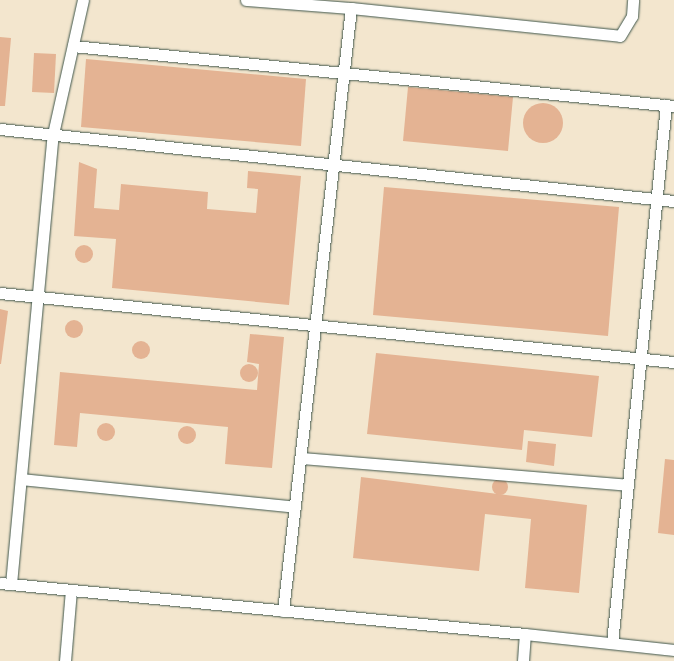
<!DOCTYPE html>
<style>
body{margin:0}
#map{position:relative;width:674px;height:661px;overflow:hidden;background:#f3e6ce;font-family:"Sorts Mill Goudy",serif}
div>[style]{position:absolute}
.building>*{inset:0;background:#e4b393}
.round{border-radius:50%}
.roads{filter:drop-shadow(0 0 1px #3f564b) drop-shadow(0 0 1px #3f564b)}
.service>*{height:11px;margin:-5.5px;padding:0 5.5px;transform-origin:5.5px;border-radius:5.5px;background:#fff}
span{translate:-50% -50%;white-space:nowrap;text-align:center;line-height:1.15;-webkit-text-stroke:4px #fff;paint-order:stroke}
</style>
<div id="map">
<div class="building">
<i style="clip-path:polygon(0 37px,11px 38px,5px 106px,0 106px)"></i>
<i style="clip-path:polygon(34px 53px,56px 54px,54px 93px,32px 92px)"></i>
<i style="clip-path:polygon(86px 59px,306px 79px,301px 146px,81px 127px)"></i>
<i style="clip-path:polygon(408px 87px,513px 97px,508px 151px,403px 141px)"></i>
<i class="round" style="left:523px;top:103px;width:40px;height:40px"></i>
<i style="clip-path:polygon(79px 162px,97px 169px,94px 208px,119px 210px,121px 184px,208px 192px,207px 209px,256px 213px,258px 189px,247px 188px,248px 171px,301px 176px,289px 305px,112px 288px,116px 239px,74px 236px)"></i>
<i style="clip-path:polygon(384px 187px,619px 207px,608px 336px,373px 315px)"></i>
<i class="round" style="left:75px;top:245px;width:18px;height:18px"></i>
<i style="clip-path:polygon(0 309px,8px 311px,1px 364px,0 364px)"></i>
<i class="round" style="left:65px;top:320px;width:18px;height:18px"></i>
<i style="clip-path:polygon(250px 334px,284px 337px,272px 468px,225px 464px,228px 427px,80px 413px,77px 447px,54px 445px,60px 372px,257px 390px,259px 364px,247px 362px)"></i>
<i class="round" style="left:132px;top:341px;width:18px;height:18px"></i>
<i style="clip-path:polygon(376px 353px,599px 376px,592px 437px,524px 430px,522px 450px,367px 434px)"></i>
<i class="round" style="left:240px;top:364px;width:18px;height:18px"></i>
<i class="round" style="left:97px;top:423px;width:18px;height:18px"></i>
<i class="round" style="left:178px;top:426px;width:18px;height:18px"></i>
<i style="clip-path:polygon(528px 441px,556px 444px,554px 466px,526px 462px)"></i>
<i style="clip-path:polygon(665px 459px,674px 460px,674px 535px,658px 533px)"></i>
<i style="clip-path:polygon(361px 477px,587px 505px,579px 593px,525px 588px,531px 519px,485px 514px,479px 571px,353px 558px)"></i>
<i class="round" style="left:492px;top:479px;width:16px;height:16px"></i>
</div>
<div class="roads">
<div class="service">
<i style="left:246px;top:0;width:105px;rotate:4.4deg"></i>
<i style="left:73px;top:46px;width:604px;rotate:5.7deg"></i>
<i style="left:0;top:129px;width:678px;rotate:6.1deg"></i>
<i style="left:0;top:293px;width:678px;rotate:5.85deg"></i>
<i style="left:301px;top:458px;width:328px;rotate:4.7deg"></i>
<i style="left:21px;top:479px;width:275px;rotate:5.8deg"></i>
<i style="left:0;top:583px;width:527px;rotate:5.55deg"></i>
<i style="left:11px;top:584px;width:452px;rotate:-84.7deg"></i>
<i style="left:53px;top:134px;width:137px;rotate:-77.4deg"></i>
<i style="left:283px;top:611px;width:607px;rotate:-83.57deg"></i>
<i style="left:351px;top:8px;width:270px;rotate:5.9deg"></i>
<i style="left:620px;top:36px;width:23px;rotate:-59deg"></i>
<i style="left:632px;top:16px;width:16px;rotate:-86deg"></i>
<i style="left:612px;top:643px;width:541px;rotate:-84.27deg"></i>
<i style="left:65px;top:661px;width:71px;rotate:-85.2deg"></i>
<i style="left:523px;top:661px;width:27px;rotate:-86deg"></i>
<i style="left:525px;top:634px;width:150px;rotate:6.1deg"></i>
</div>
</div>
</div>
